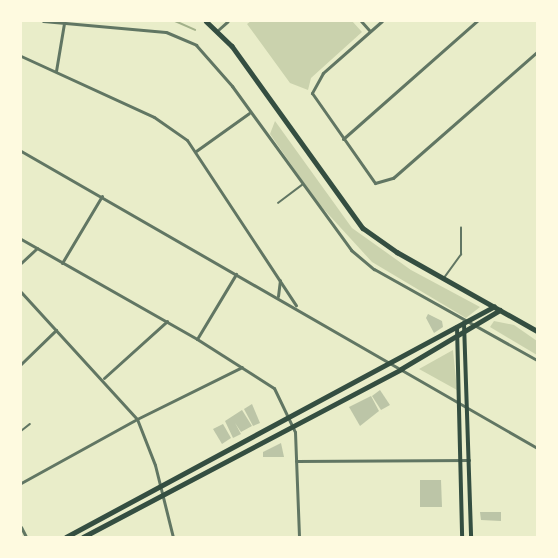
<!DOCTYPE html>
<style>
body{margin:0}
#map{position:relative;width:558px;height:558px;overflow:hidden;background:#e9edc9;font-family:Roboto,sans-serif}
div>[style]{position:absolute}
.green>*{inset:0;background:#cad2ad}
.stream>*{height:2px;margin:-1px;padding:0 1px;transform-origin:1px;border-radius:1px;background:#a3b18a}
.building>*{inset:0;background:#bcc5a7}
.service>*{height:1.5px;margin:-0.75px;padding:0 0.75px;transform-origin:0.75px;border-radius:0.75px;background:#617663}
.minor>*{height:3px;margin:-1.5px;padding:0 1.5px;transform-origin:1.5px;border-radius:1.5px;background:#617663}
.secondary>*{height:4px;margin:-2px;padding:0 2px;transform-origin:2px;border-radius:2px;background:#344e41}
.primary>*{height:4.5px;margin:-2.25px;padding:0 2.25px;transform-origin:2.25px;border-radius:2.25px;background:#344e41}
span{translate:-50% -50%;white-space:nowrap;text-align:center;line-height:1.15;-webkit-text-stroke:5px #fefae0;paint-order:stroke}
.frame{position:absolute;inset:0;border:22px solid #fefae0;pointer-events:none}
</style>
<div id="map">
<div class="green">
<i style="clip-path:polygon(251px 21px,352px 21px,362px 32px,311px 78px,308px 90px,290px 83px,247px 24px)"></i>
<i style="clip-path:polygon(275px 121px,352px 228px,411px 270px,480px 307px,466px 318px,372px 262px,318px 203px,270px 134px)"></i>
<i style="clip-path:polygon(494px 321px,514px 325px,537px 341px,537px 355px,490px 327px)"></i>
<i style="clip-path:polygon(453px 350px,457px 390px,419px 369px)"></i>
</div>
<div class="stream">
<i style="left:175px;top:21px;width:22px;rotate:24deg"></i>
</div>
<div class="building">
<i style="clip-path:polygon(428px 314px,442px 321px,443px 327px,434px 333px,426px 318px)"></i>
<i style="clip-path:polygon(380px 390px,390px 405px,381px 410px,372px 396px)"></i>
<i style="clip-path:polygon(371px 396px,379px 411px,360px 426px,349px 407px)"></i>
<i style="clip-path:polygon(252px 404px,260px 423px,253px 426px,244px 409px)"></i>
<i style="clip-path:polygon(242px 410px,252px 426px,241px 432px,235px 423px,241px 434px,233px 438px,225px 421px)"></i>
<i style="clip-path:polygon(223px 424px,231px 438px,222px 444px,213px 429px)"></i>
<i style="clip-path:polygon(281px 443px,284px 457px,263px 457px,263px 452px)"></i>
<i style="clip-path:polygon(420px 480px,441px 480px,442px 507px,420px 507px)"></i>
<i style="clip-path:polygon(480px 512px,501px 512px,501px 521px,481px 520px)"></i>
</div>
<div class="service">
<i style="left:278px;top:203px;width:30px;rotate:-37deg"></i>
<i style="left:444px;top:278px;width:29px;rotate:-54deg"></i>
<i style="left:461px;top:255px;width:27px;rotate:-90deg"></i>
<i style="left:21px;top:431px;width:11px;rotate:-38deg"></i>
</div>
<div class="minor">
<i style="left:43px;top:21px;width:123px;rotate:5.1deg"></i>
<i style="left:166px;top:32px;width:33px;rotate:23deg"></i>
<i style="left:196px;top:45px;width:55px;rotate:48.7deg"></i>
<i style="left:232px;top:86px;width:203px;rotate:54deg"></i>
<i style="left:351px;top:250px;width:30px;rotate:40deg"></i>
<i style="left:374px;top:269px;width:187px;rotate:29.2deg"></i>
<i style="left:361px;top:21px;width:13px;rotate:48deg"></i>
<i style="left:382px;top:21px;width:79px;rotate:138.6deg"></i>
<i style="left:323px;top:73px;width:23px;rotate:119deg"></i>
<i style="left:312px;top:93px;width:110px;rotate:55deg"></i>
<i style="left:375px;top:183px;width:19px;rotate:-16deg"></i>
<i style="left:393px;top:178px;width:191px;rotate:-41.2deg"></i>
<i style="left:218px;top:30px;width:13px;rotate:-42deg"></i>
<i style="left:21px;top:56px;width:146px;rotate:24.6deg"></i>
<i style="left:154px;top:117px;width:40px;rotate:34.9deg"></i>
<i style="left:187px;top:140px;width:198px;rotate:56.6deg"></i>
<i style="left:56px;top:71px;width:49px;rotate:-80.5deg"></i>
<i style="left:343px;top:139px;width:179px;rotate:-41.4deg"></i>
<i style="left:21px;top:151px;width:595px;rotate:29.92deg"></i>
<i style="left:196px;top:151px;width:65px;rotate:-35.6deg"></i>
<i style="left:21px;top:239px;width:202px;rotate:29.6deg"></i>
<i style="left:197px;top:339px;width:91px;rotate:32.5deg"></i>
<i style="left:274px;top:388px;width:49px;rotate:64.5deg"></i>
<i style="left:295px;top:432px;width:105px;rotate:87.8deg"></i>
<i style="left:21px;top:263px;width:22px;rotate:-43deg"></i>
<i style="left:62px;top:263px;width:78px;rotate:-59.2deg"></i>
<i style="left:21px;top:292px;width:172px;rotate:47.6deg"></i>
<i style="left:137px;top:419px;width:49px;rotate:68.6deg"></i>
<i style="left:155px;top:465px;width:74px;rotate:76deg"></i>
<i style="left:278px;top:296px;width:16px;rotate:-83deg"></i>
<i style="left:197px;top:339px;width:76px;rotate:-59deg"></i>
<i style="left:21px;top:364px;width:49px;rotate:-44.2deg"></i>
<i style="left:104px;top:378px;width:85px;rotate:-42.1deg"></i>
<i style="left:296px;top:461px;width:173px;rotate:-0.3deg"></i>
<i style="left:21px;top:483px;width:132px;rotate:-28.9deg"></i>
<i style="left:137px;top:419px;width:117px;rotate:-26.3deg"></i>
<i style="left:21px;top:527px;width:11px;rotate:63deg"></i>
</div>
<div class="secondary">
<i style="left:464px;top:323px;width:214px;rotate:88.1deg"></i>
<i style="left:457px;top:327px;width:210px;rotate:88.6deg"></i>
</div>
<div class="primary">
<i style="left:206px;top:21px;width:36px;rotate:44deg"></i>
<i style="left:232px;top:46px;width:224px;rotate:54.3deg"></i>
<i style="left:363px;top:228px;width:42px;rotate:35.2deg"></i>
<i style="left:397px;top:252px;width:161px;rotate:29.4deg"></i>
<i style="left:66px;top:537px;width:486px;rotate:-28.3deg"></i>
<i style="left:83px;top:537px;width:360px;rotate:-27.8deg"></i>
<i style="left:401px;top:369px;width:115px;rotate:-30.8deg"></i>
</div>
<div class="frame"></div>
</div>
